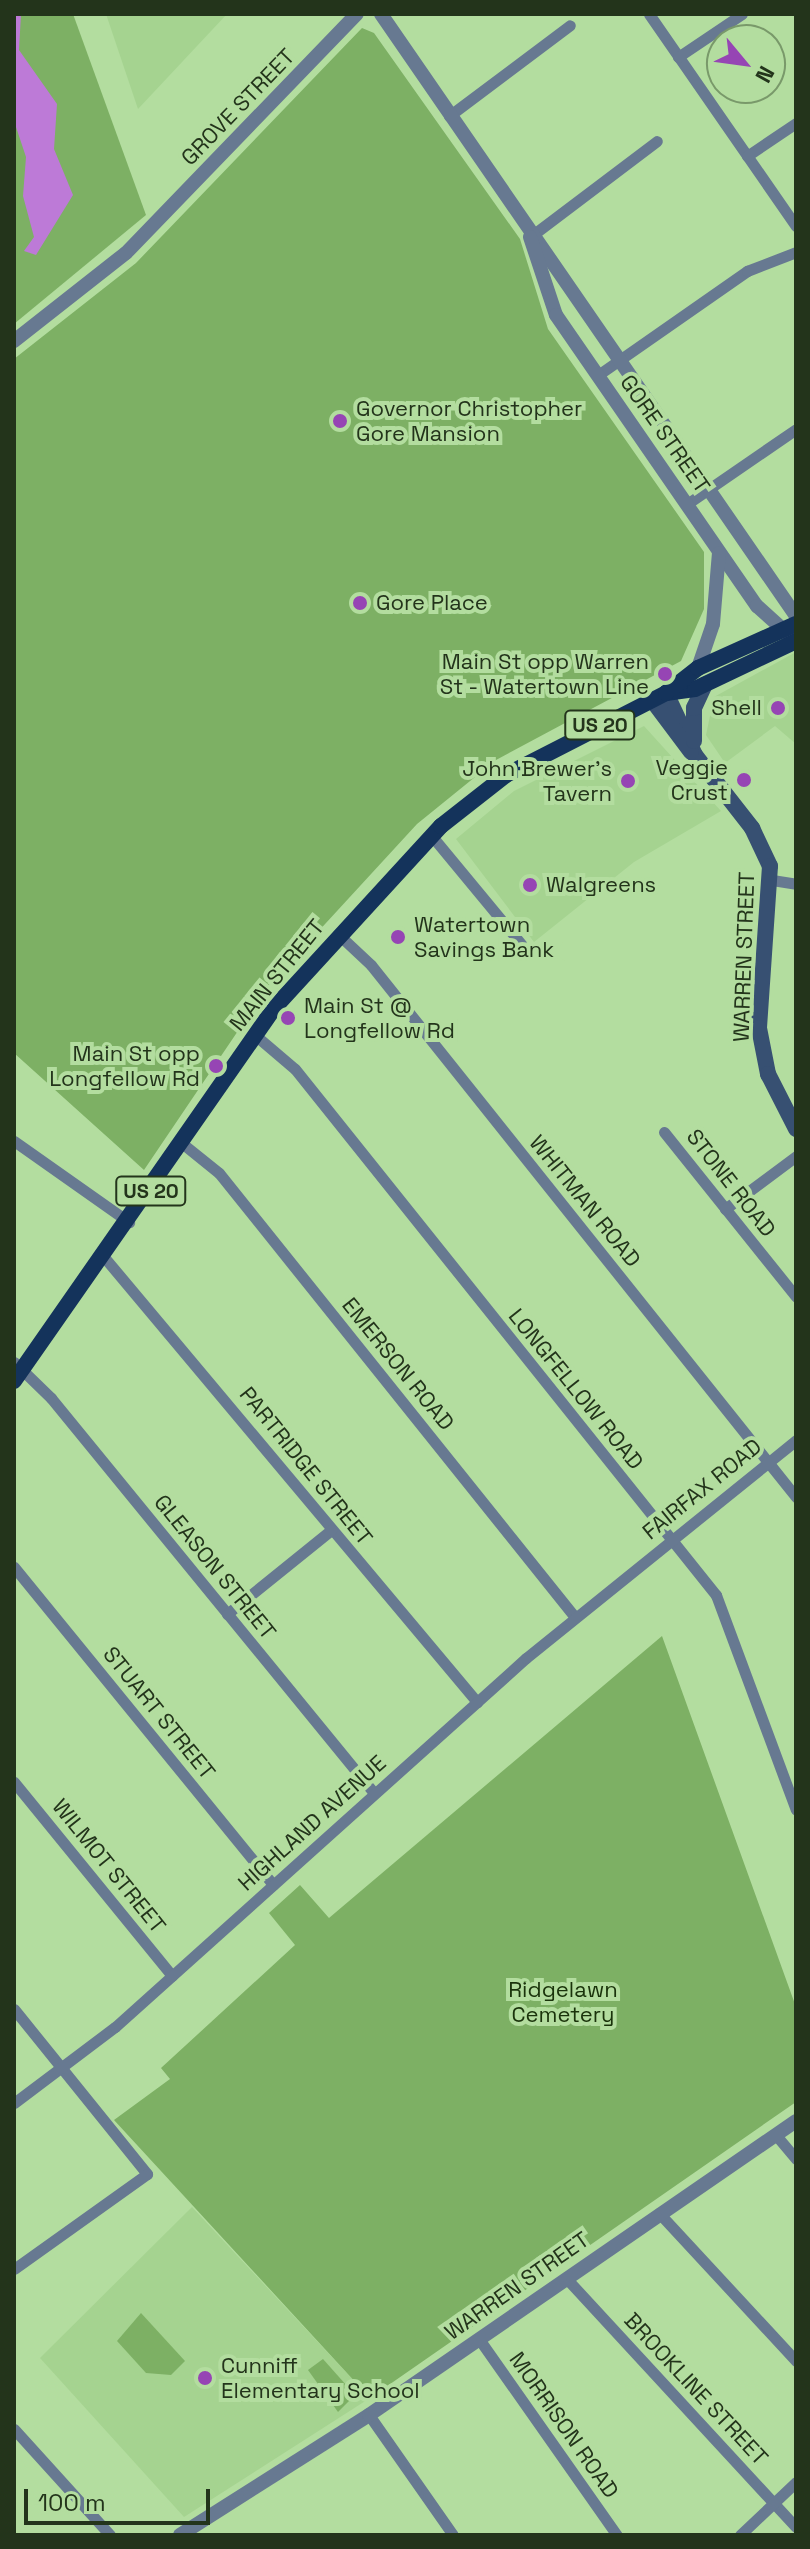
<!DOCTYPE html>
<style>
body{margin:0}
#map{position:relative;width:810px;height:2549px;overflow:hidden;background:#b3dd9f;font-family:"Space Grotesk",sans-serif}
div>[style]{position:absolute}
.built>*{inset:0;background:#a5d390}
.green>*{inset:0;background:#7db064}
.water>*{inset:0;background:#bd7ad7}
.minor>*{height:11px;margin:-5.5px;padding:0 5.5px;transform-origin:5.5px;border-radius:5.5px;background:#677991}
.tertiary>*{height:14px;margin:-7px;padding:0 7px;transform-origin:7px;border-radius:7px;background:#677991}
.secondary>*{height:16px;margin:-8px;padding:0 8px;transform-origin:8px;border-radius:8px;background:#375072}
.primary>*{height:16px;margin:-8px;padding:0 8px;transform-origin:8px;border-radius:8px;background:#14335b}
.dots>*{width:22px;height:22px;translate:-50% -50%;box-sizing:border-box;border:4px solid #b3dd9f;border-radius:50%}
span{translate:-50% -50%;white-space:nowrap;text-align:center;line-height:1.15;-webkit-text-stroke:8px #b3dd9f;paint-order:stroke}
.shield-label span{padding:2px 6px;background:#b3dd9f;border:2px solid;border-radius:6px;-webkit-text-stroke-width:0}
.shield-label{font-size:20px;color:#23341b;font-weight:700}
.street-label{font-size:22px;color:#23341b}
.poi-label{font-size:22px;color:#23341b}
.left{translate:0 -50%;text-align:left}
.right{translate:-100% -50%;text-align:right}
.park-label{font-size:22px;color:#1a330b}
.frame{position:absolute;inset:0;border:16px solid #23341b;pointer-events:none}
.north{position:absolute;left:706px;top:24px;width:80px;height:80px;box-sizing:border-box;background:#b3dd9f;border:2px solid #79996a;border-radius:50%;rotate:119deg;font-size:22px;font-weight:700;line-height:32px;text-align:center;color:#23341b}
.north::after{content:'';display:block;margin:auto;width:28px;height:36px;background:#9645b4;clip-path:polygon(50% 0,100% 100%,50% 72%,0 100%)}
.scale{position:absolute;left:24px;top:2489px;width:186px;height:36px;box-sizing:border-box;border:4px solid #23341b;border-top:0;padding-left:10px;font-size:24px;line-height:28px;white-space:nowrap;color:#23341b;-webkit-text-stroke:6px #b3dd9f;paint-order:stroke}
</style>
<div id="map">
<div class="built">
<i style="clip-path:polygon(106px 14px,227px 14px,138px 109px)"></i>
<i style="clip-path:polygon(796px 652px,796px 744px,775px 726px,725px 763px,706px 735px,714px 697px)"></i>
<i style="clip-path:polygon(644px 726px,721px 811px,634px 862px,534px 942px,456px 839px,514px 791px)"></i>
<i style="clip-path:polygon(192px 2207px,370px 2398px,184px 2517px,40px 2358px)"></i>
</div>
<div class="green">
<i style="clip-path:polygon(14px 14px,73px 14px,146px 215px,14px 324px)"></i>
<i style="clip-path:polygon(362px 28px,374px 33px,520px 239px,548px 329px,704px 552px,704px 609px,681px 661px,496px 760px,417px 824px,269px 985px,144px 1170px,14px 1053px,14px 359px,136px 263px)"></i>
<i style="clip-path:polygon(662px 1636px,796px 2007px,796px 2102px,370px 2398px,114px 2120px,170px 2079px,161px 2068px,295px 1945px,269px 1913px,300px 1885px,329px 1918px)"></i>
<i style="clip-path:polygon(141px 2313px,185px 2361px,171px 2375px,146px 2373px,117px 2341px)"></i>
<i style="clip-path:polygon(323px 2359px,355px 2395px,338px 2412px,308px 2370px)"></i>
</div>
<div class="water">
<i style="clip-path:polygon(14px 14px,21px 14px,19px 50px,57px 104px,54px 149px,73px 195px,36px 255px,24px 251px,34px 237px,23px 196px,26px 157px,14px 121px)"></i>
</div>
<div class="minor">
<i style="left:649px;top:14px;width:258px;rotate:55.3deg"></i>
<i style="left:678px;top:57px;width:77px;rotate:-33.9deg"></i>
<i style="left:449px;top:116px;width:151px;rotate:-36.9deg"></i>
<i style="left:747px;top:156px;width:59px;rotate:-34deg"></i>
<i style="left:530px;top:237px;width:159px;rotate:-37.1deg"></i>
<i style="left:598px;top:375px;width:182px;rotate:-34.9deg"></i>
<i style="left:747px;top:271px;width:53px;rotate:-21.2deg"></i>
<i style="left:687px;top:504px;width:132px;rotate:-34.5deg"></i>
<i style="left:431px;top:835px;width:143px;rotate:50.4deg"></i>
<i style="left:772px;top:880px;width:24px;rotate:9deg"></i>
<i style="left:338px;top:934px;width:45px;rotate:43.2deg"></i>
<i style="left:371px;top:965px;width:681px;rotate:51.38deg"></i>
<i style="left:255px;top:1035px;width:52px;rotate:40.4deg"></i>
<i style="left:295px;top:1069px;width:674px;rotate:51.33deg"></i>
<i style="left:716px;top:1595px;width:229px;rotate:69.6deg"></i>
<i style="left:664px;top:1132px;width:211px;rotate:51.3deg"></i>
<i style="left:14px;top:1141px;width:141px;rotate:35.2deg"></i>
<i style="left:183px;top:1144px;width:46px;rotate:38.9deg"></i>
<i style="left:219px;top:1173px;width:568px;rotate:51.29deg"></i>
<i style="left:725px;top:1209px;width:89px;rotate:-36.7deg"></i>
<i style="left:104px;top:1257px;width:581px;rotate:50.03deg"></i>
<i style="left:14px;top:1362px;width:52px;rotate:44.2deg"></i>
<i style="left:51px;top:1398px;width:510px;rotate:50.73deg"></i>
<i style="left:14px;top:1567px;width:410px;rotate:50.8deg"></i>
<i style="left:227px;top:1614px;width:134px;rotate:-38.9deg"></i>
<i style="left:14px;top:1782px;width:250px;rotate:50.8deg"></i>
<i style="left:14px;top:2009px;width:212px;rotate:51.1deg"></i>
<i style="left:147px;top:2174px;width:163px;rotate:144.5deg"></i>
<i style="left:14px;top:2103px;width:126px;rotate:-37deg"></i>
<i style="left:115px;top:2027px;width:552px;rotate:-41.92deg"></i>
<i style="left:526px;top:1658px;width:347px;rotate:-38.9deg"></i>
<i style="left:775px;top:2134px;width:33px;rotate:50deg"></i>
<i style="left:659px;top:2213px;width:202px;rotate:47.2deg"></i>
<i style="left:566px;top:2278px;width:339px;rotate:47.3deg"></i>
<i style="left:479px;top:2339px;width:240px;rotate:54.9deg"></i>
<i style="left:369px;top:2415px;width:146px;rotate:55deg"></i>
<i style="left:14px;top:2429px;width:143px;rotate:47.8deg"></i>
<i style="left:740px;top:2535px;width:77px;rotate:-43.4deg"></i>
</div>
<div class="tertiary">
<i style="left:381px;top:14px;width:731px;rotate:55.42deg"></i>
<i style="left:530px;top:237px;width:82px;rotate:71.6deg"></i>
<i style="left:556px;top:315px;width:354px;rotate:55.4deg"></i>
<i style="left:757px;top:606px;width:42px;rotate:42.1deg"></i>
<i style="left:14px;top:341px;width:142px;rotate:-38.2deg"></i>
<i style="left:126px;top:253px;width:332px;rotate:-46deg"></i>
<i style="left:698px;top:668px;width:46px;rotate:-71.2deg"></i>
<i style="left:713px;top:624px;width:71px;rotate:-85.2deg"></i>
<i style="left:180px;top:2535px;width:224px;rotate:-32.4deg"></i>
<i style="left:369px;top:2415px;width:518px;rotate:-34.55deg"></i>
</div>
<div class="secondary">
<i style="left:666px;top:693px;width:68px;rotate:64.9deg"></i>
<i style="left:695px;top:755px;width:93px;rotate:52deg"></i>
<i style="left:752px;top:828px;width:42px;rotate:64.7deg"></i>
<i style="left:770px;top:866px;width:162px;rotate:93.9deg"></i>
<i style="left:759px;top:1028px;width:47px;rotate:78.9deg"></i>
<i style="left:768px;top:1074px;width:62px;rotate:63deg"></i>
<i style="left:652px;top:700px;width:65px;rotate:53.1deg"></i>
<i style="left:694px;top:741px;width:33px;rotate:-90deg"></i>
<i style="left:694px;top:708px;width:26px;rotate:-65deg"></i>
</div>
<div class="primary">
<i style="left:666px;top:693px;width:29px;rotate:-8deg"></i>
<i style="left:695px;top:689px;width:112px;rotate:-25.4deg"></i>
<i style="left:14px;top:1381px;width:457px;rotate:-55.1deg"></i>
<i style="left:276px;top:1006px;width:244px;rotate:-47.5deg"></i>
<i style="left:441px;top:826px;width:83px;rotate:-38.1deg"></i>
<i style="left:506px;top:775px;width:180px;rotate:-27.1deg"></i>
<i style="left:666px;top:693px;width:41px;rotate:-38deg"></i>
<i style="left:698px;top:668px;width:107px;rotate:-24.2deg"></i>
</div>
<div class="dots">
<i style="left:340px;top:421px;background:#9645b4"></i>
<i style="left:360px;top:603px;background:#9645b4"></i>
<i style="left:665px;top:674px;background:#9645b4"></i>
<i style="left:778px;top:708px;background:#9645b4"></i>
<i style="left:744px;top:780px;background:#9645b4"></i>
<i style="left:628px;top:781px;background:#9645b4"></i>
<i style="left:530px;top:885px;background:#9645b4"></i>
<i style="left:398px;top:937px;background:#9645b4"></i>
<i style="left:288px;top:1018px;background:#9645b4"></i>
<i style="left:216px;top:1066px;background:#9645b4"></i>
<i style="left:205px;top:2378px;background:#9645b4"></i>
</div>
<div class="shield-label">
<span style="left:600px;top:725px">US 20</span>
<span style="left:151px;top:1191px">US 20</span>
</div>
<div class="street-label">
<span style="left:238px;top:107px;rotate:-46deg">GROVE STREET</span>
<span style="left:665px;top:434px;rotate:55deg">GORE STREET</span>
<span style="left:744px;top:957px;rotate:-88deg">WARREN STREET</span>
<span style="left:277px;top:975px;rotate:-51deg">MAIN STREET</span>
<span style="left:731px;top:1183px;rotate:52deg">STONE ROAD</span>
<span style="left:585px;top:1201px;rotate:51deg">WHITMAN ROAD</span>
<span style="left:398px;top:1364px;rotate:51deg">EMERSON ROAD</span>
<span style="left:576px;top:1389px;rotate:51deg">LONGFELLOW ROAD</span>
<span style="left:306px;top:1466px;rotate:51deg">PARTRIDGE STREET</span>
<span style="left:702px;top:1489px;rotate:-39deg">FAIRFAX ROAD</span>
<span style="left:215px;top:1567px;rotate:51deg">GLEASON STREET</span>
<span style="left:159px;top:1713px;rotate:51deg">STUART STREET</span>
<span style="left:312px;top:1823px;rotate:-42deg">HIGHLAND AVENUE</span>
<span style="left:109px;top:1866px;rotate:51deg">WILMOT STREET</span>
<span style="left:517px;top:2286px;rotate:-35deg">WARREN STREET</span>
<span style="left:696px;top:2389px;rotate:47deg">BROOKLINE STREET</span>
<span style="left:564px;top:2425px;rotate:55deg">MORRISON ROAD</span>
</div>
<div class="poi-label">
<span class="left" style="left:356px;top:421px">Governor Christopher<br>Gore Mansion</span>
<span class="left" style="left:376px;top:603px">Gore Place</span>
<span class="right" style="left:649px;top:674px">Main St opp Warren<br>St - Watertown Line</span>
<span class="right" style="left:762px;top:708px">Shell</span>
<span class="right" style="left:728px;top:780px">Veggie<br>Crust</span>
<span class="right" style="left:612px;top:781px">John Brewer's<br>Tavern</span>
<span class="left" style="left:546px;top:885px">Walgreens</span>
<span class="left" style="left:414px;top:937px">Watertown<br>Savings Bank</span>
<span class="left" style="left:304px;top:1018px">Main St @<br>Longfellow Rd</span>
<span class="right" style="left:200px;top:1066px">Main St opp<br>Longfellow Rd</span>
<span class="left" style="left:221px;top:2378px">Cunniff<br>Elementary School</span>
</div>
<div class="park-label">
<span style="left:563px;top:2002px">Ridgelawn<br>Cemetery</span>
</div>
<div class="frame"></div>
<div class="north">N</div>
<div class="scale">100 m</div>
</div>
